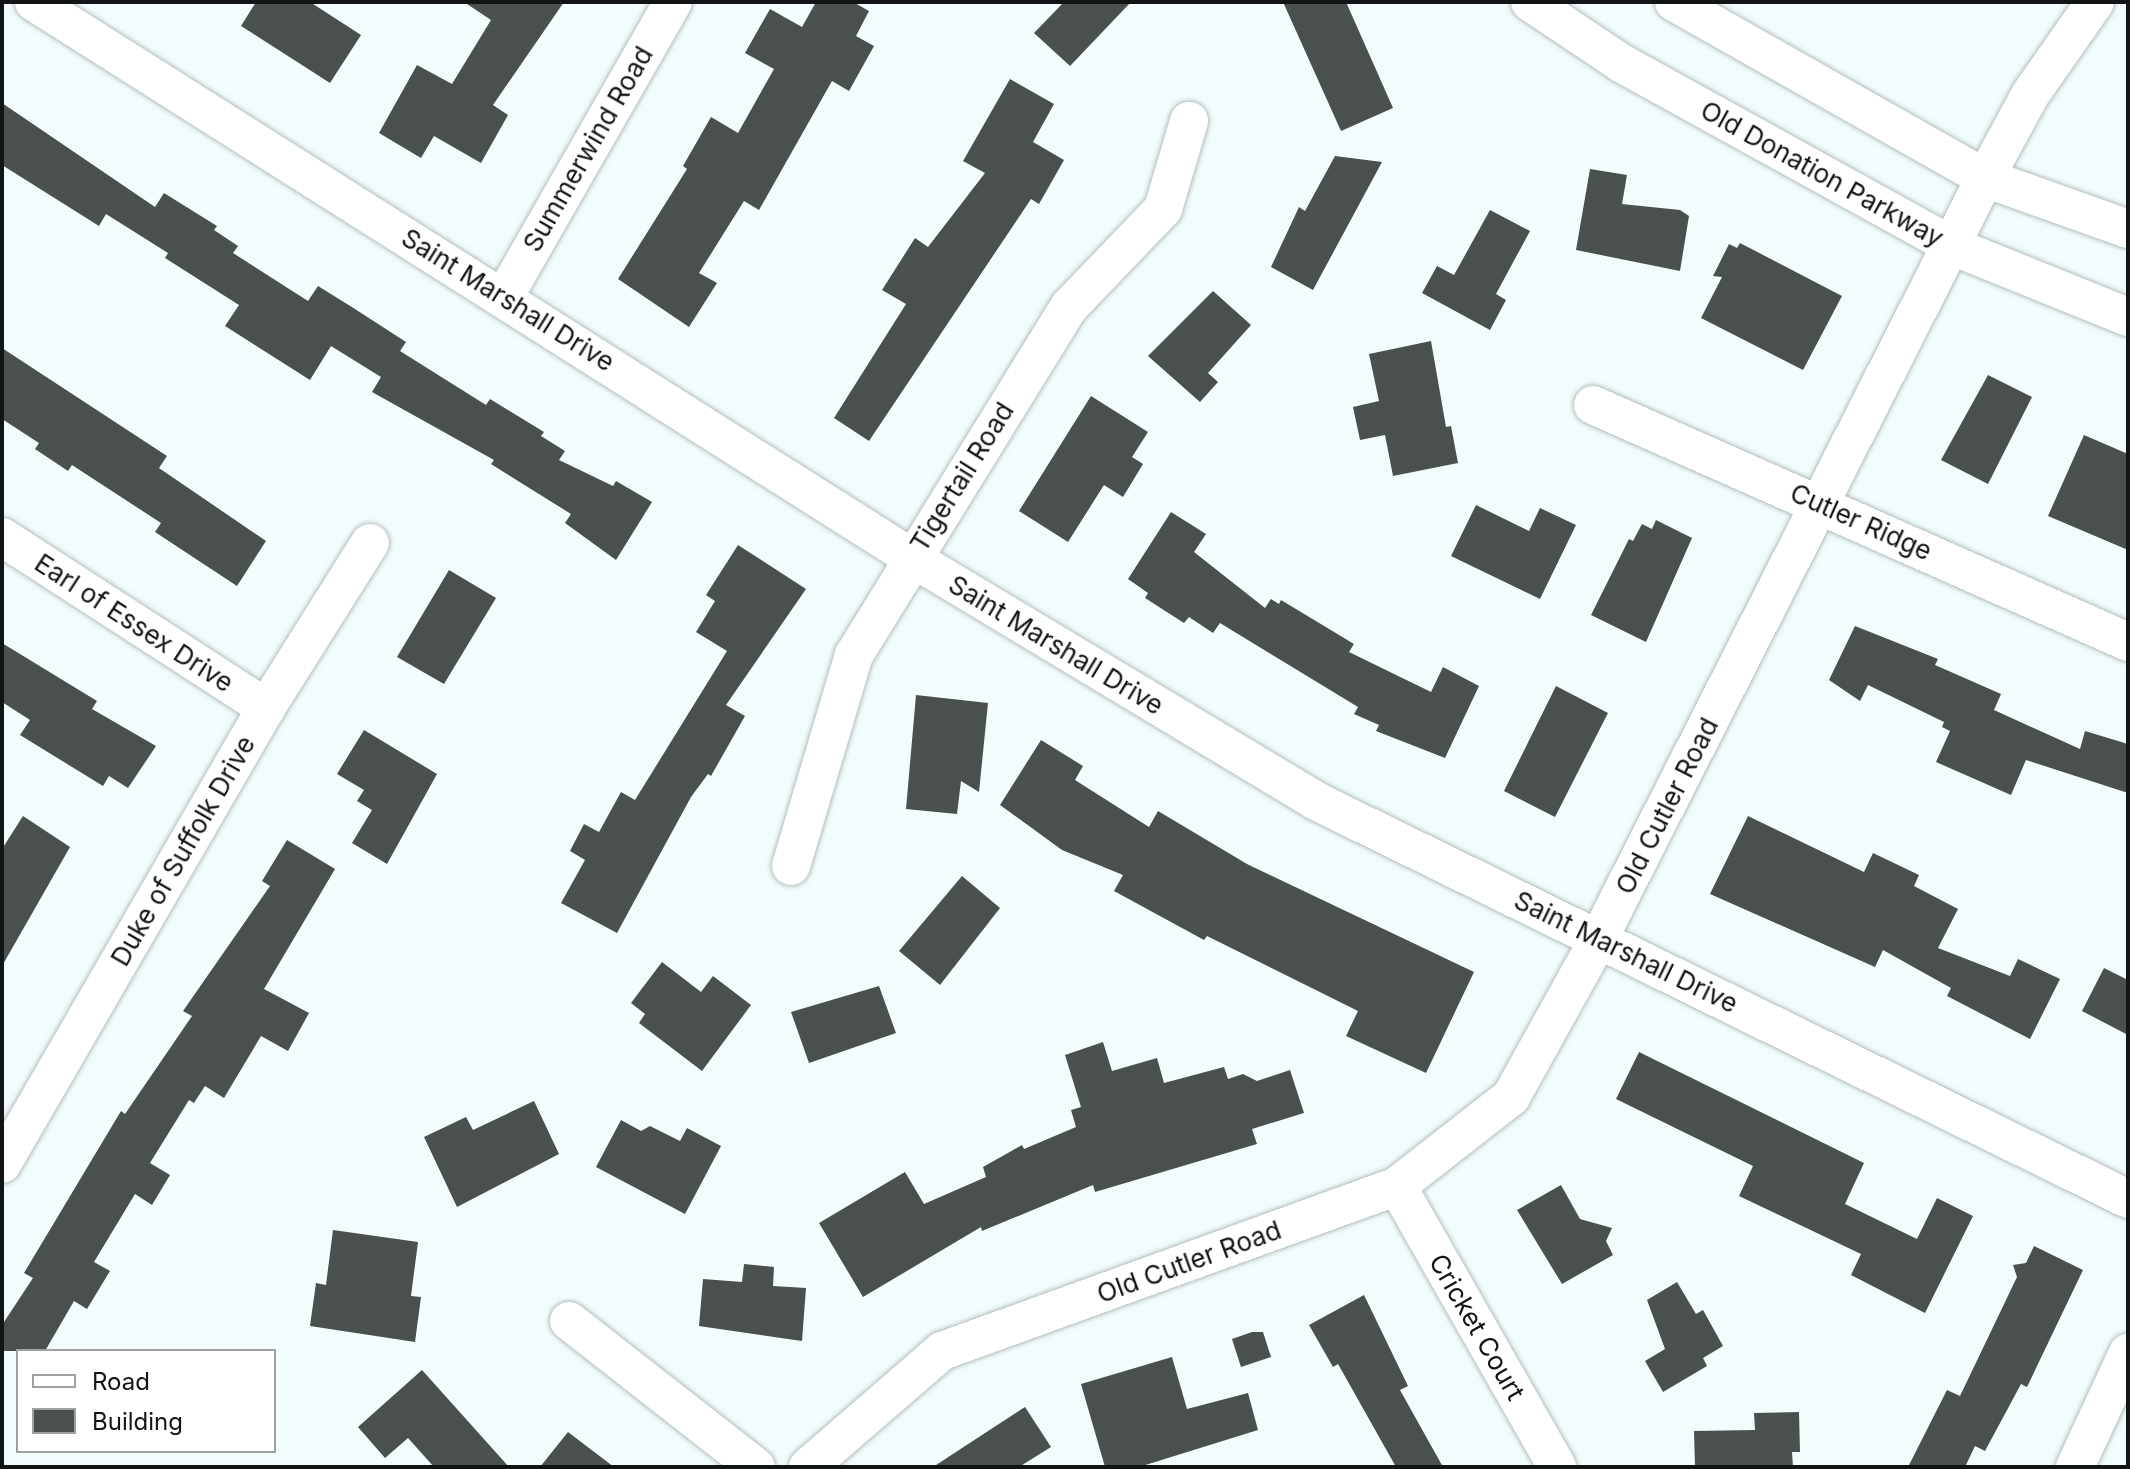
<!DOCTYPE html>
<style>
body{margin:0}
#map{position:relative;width:2130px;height:1469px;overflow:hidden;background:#f2fcfc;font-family:Inter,sans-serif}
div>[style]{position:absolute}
.building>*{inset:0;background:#49504d}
.roads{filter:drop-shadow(0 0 2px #b4bebe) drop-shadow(0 0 2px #b4bebe)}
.minor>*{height:38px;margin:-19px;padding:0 19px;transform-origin:19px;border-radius:19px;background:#fff}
span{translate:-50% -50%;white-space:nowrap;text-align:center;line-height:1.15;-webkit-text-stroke:8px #fff;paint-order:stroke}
.street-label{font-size:26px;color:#111515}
.frame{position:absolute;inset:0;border:4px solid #111515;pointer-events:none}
.legend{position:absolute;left:16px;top:1349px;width:260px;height:104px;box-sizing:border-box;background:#fff;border:2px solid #a0a1a1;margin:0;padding:10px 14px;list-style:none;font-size:24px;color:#111515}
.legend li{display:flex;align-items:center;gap:16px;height:40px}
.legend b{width:40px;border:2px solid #a0a1a1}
</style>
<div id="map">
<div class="building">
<i style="clip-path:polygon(256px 2px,310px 2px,361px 35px,330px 83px,241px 26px)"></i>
<i style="clip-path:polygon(464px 2px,564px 2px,493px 105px,508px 115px,481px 163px,434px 136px,421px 158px,379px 133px,417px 65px,452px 84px,491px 20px)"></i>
<i style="clip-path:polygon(816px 2px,853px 2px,869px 11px,856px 36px,874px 46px,849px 91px,832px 81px,759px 210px,744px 201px,699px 273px,717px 283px,689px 327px,618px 279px,687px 169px,683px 166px,711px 117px,738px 133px,774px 69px,745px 53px,770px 9px,802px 27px)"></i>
<i style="clip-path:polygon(1064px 2px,1131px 2px,1070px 66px,1034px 33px)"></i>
<i style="clip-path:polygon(1283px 2px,1346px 2px,1393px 108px,1341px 131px)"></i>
<i style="clip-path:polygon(1010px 79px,1054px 104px,1033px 142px,1064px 160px,1039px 204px,1031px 199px,869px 441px,834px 418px,906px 304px,882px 290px,915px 238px,928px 247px,985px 173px,963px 161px)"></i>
<i style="clip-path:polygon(2px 103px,155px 207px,164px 193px,217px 226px,214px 230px,238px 246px,233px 253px,308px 301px,318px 286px,355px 309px,406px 342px,400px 351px,486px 405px,490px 399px,544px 432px,541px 436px,565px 451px,559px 460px,613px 486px,616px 481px,652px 502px,616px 560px,565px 523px,571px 514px,491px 464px,494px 460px,372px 392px,381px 377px,331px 346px,310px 380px,225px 326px,239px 305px,165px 258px,168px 253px,106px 214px,99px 226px,2px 165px)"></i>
<i style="clip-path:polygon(1335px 156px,1382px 162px,1313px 290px,1271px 267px,1299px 207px,1305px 211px)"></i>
<i style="clip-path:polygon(1590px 169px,1627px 175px,1622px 204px,1680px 210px,1689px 216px,1680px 271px,1576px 250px)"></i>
<i style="clip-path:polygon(1490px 210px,1530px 231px,1496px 294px,1506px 300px,1490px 330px,1422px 293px,1437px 266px,1454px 275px)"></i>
<i style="clip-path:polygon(1740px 243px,1842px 296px,1803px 370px,1701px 318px,1722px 277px,1713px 276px,1729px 244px,1737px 248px)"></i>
<i style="clip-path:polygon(1213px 291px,1251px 325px,1208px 373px,1218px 382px,1200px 402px,1148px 356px)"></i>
<i style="clip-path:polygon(1431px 341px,1446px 427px,1451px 426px,1458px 463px,1393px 476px,1385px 435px,1360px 440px,1353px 407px,1379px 401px,1369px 354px)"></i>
<i style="clip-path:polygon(2px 348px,167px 456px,159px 468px,266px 541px,237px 586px,155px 532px,161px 523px,72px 465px,68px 471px,35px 449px,39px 443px,2px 419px)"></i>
<i style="clip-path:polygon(1988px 375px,2032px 397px,1988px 484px,1941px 460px)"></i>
<i style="clip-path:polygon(1091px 396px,1148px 432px,1132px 457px,1143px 464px,1123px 497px,1104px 485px,1068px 542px,1019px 511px)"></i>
<i style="clip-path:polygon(2084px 435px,2128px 454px,2128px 550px,2048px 516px)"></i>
<i style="clip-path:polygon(1476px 505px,1529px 531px,1540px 508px,1576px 525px,1540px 599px,1451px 556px)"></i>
<i style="clip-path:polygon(1171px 512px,1206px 534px,1194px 552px,1265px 608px,1271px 599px,1279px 604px,1281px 600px,1354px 644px,1349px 652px,1431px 692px,1443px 667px,1479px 686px,1445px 758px,1376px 731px,1379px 725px,1354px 714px,1358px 707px,1220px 623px,1213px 633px,1189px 617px,1184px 623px,1145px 598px,1148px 593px,1128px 579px)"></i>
<i style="clip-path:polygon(1656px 520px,1692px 538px,1646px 642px,1591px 615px,1629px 539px,1633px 541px,1642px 524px,1652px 529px)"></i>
<i style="clip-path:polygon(738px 545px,806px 589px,726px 705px,745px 716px,711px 776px,708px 774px,691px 797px,617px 933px,561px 903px,585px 860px,570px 851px,584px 824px,599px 832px,621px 792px,635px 800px,727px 651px,696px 632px,715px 601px,706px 595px)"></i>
<i style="clip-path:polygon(449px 570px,496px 598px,444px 684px,397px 657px)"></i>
<i style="clip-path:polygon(1855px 626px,1938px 659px,1935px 665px,2001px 694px,1994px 710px,2080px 749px,2085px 731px,2128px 744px,2128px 793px,2026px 760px,2011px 795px,1936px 762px,1950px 731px,1942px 727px,1944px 722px,1868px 685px,1860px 701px,1829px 680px)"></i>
<i style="clip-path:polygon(2px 643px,97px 701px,92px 709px,156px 746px,128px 788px,109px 776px,103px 786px,20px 735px,30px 720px,2px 702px)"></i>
<i style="clip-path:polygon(1556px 686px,1608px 713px,1555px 817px,1504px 791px)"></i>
<i style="clip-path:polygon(916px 695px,988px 703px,979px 792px,961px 781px,957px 814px,906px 809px)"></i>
<i style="clip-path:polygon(364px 730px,437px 774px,387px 864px,352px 843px,372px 810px,357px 801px,364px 790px,337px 774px)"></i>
<i style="clip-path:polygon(1041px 740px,1083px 766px,1075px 780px,1149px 827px,1158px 811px,1247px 864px,1474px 972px,1426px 1073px,1346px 1036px,1358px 1011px,1207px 936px,1204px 940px,1114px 891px,1123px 875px,1062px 850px,1000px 805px)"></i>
<i style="clip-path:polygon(23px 816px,70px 847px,2px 966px,2px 849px)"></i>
<i style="clip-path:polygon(1748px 816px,1864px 872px,1873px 853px,1919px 875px,1914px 886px,1958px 909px,1938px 948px,2010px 976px,2018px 959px,2060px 979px,2030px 1039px,1947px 996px,1951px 988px,1883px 950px,1875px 967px,1710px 894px)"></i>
<i style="clip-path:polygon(287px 840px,335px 869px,264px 989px,309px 1013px,288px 1051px,261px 1036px,224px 1098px,205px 1086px,194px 1103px,189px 1100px,150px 1163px,170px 1175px,152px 1205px,135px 1194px,94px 1262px,110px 1271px,87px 1309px,74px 1301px,45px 1351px,2px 1351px,2px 1325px,33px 1278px,24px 1273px,121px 1111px,125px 1114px,192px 1016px,183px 1011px,270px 886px,262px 881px)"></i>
<i style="clip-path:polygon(962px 876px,1000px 908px,940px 985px,899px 951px)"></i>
<i style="clip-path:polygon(662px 962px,701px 992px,713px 976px,751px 1005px,702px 1071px,639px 1023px,645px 1014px,631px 1003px)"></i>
<i style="clip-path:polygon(2104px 968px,2128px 980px,2128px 1035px,2082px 1011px)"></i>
<i style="clip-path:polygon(879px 986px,896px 1033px,809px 1063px,791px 1012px)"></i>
<i style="clip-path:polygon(1103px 1042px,1112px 1071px,1157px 1058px,1164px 1083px,1224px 1067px,1228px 1079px,1243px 1074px,1257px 1081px,1290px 1070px,1304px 1113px,1252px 1129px,1257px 1144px,1095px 1192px,1093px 1185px,982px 1231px,981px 1227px,863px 1297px,819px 1223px,905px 1172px,924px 1204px,986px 1177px,983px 1167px,1022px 1145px,1024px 1149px,1076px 1127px,1071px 1110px,1081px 1107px,1065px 1055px)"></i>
<i style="clip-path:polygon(1639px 1052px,1864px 1163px,1845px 1204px,1917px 1239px,1937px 1198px,1973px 1216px,1925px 1313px,1851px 1275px,1861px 1254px,1739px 1196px,1753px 1166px,1616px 1099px)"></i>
<i style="clip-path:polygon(534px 1101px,559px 1154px,457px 1207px,424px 1137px,466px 1117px,473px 1130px)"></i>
<i style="clip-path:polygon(621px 1120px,641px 1131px,650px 1126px,680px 1141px,687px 1128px,721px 1146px,685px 1214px,596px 1167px)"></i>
<i style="clip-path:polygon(1561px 1185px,1580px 1219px,1612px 1228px,1606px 1241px,1613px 1255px,1562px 1284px,1517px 1210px)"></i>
<i style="clip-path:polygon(333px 1230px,418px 1242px,411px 1296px,421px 1297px,415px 1342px,310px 1326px,316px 1283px,326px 1285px)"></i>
<i style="clip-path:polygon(2034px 1246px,2083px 1270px,2027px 1387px,2021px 1384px,1985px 1451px,1975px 1446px,1965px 1467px,1908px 1467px,1947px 1390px,1960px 1396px,2017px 1277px,2013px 1265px,2026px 1263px)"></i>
<i style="clip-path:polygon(744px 1264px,774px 1267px,773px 1286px,806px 1288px,802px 1341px,699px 1326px,703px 1279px,742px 1282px)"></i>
<i style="clip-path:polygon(1677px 1282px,1696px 1314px,1703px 1310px,1723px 1346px,1703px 1358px,1707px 1366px,1663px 1392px,1645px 1361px,1665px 1349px,1647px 1300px)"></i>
<i style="clip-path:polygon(1364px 1295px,1408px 1386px,1400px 1390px,1443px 1467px,1396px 1467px,1338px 1364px,1333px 1367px,1309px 1325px)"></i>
<i style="clip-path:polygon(1252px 1332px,1263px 1332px,1271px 1357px,1241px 1367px,1232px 1339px)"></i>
<i style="clip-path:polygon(1172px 1357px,1187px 1409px,1248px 1393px,1258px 1430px,1139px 1467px,1105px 1467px,1081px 1384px)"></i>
<i style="clip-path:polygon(422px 1370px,509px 1467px,434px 1467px,408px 1438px,385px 1458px,358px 1427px)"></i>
<i style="clip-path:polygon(1025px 1407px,1051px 1447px,1019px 1467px,933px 1467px)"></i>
<i style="clip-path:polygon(1799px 1412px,1800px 1452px,1792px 1452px,1793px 1467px,1695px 1467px,1694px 1431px,1755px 1430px,1754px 1413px)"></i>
<i style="clip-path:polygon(568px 1432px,614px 1467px,540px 1467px)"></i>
</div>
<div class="roads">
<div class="minor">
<i style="left:34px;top:2px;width:1039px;rotate:32.34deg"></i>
<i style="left:912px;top:558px;width:471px;rotate:31deg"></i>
<i style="left:1316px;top:801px;width:904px;rotate:26.11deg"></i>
<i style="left:1530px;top:2px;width:110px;rotate:33.8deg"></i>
<i style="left:1621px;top:63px;width:378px;rotate:28.9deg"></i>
<i style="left:1952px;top:246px;width:190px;rotate:22deg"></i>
<i style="left:1674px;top:2px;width:357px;rotate:29.5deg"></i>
<i style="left:1985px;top:178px;width:152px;rotate:19.6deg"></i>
<i style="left:504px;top:297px;width:340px;rotate:-60.2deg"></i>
<i style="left:1593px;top:405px;width:585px;rotate:23.89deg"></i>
<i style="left:2px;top:537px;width:315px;rotate:32.9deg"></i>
<i style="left:791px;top:866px;width:220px;rotate:-73.4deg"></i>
<i style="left:854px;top:655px;width:409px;rotate:-58.3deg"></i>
<i style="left:1069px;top:307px;width:136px;rotate:-46.2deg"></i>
<i style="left:1163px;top:209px;width:92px;rotate:-73.5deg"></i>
<i style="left:2px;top:1164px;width:527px;rotate:-59.93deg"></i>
<i style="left:266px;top:708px;width:195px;rotate:-57.8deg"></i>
<i style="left:1397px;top:1186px;width:323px;rotate:60.3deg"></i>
<i style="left:569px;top:1321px;width:237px;rotate:38deg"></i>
<i style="left:808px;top:1467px;width:177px;rotate:-40.9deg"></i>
<i style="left:942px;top:1351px;width:484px;rotate:-19.9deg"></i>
<i style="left:1397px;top:1186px;width:145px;rotate:-38deg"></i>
<i style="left:1511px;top:1097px;width:182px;rotate:-61deg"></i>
<i style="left:1599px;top:938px;width:852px;rotate:-63.07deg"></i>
<i style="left:1985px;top:178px;width:94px;rotate:-61.5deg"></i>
<i style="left:2030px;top:95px;width:113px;rotate:-55deg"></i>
<i style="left:2075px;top:1467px;width:126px;rotate:-65.1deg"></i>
</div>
</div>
<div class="street-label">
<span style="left:588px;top:149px;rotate:-60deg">Summerwind Road</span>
<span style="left:1822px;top:174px;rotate:29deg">Old Donation Parkway</span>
<span style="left:508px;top:300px;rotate:32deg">Saint Marshall Drive</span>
<span style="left:962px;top:477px;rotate:-58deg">Tigertail Road</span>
<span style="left:1861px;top:522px;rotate:24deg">Cutler Ridge</span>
<span style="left:134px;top:623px;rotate:33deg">Earl of Essex Drive</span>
<span style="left:1056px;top:645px;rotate:31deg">Saint Marshall Drive</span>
<span style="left:1667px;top:806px;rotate:-63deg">Old Cutler Road</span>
<span style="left:183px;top:851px;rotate:-60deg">Duke of Suffolk Drive</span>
<span style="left:1626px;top:952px;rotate:26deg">Saint Marshall Drive</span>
<span style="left:1189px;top:1262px;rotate:-20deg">Old Cutler Road</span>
<span style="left:1477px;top:1327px;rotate:60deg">Cricket Court</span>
</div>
<div class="frame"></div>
<ul class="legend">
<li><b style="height:10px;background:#fff"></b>Road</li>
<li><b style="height:22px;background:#49504d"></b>Building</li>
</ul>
</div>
